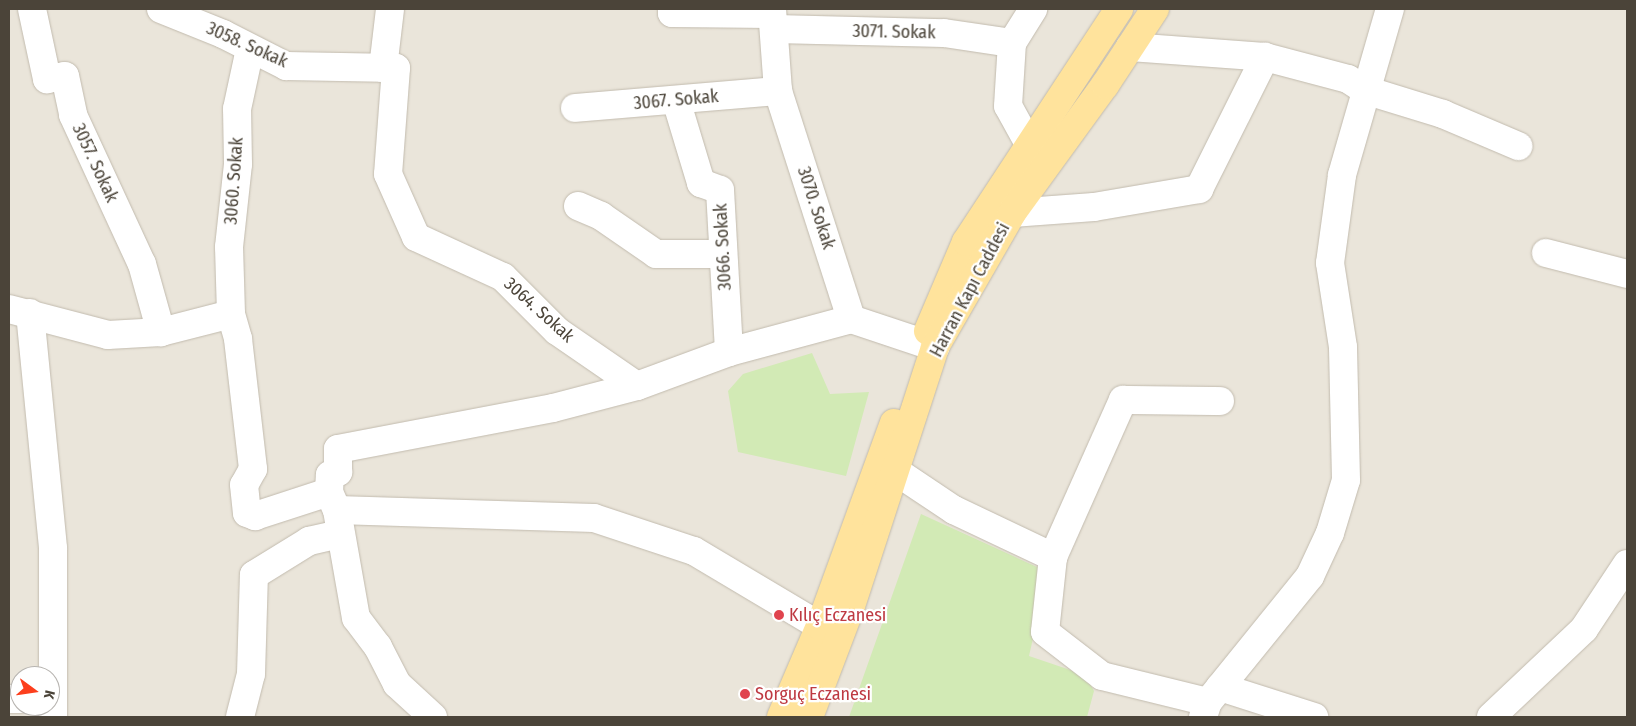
<!DOCTYPE html>
<meta charset="utf-8">
<style>
body{margin:0}
#map{position:relative;width:1636px;height:726px;overflow:hidden;background:#f6f3ec;font-family:"Fira Sans Condensed",sans-serif}
div>[style]{position:absolute}
.residential>*{inset:0;background:#eae5da}
.green>*{inset:0;background:#d2eab5}
.roads{filter:drop-shadow(0 0 1px #c2bbae) drop-shadow(0 0 1px #c2bbae)}
.minor>*{height:28px;margin:-14px;padding:0 14px;transform-origin:14px;border-radius:14px;background:#fff}
.major>*{height:28px;margin:-14px;padding:0 14px;transform-origin:14px;border-radius:14px;background:#ffe39c}
.dots>*{width:14px;height:14px;translate:-50% -50%;box-sizing:border-box;border:2px solid #fff;border-radius:50%}
span{translate:-50% -50%;white-space:nowrap;text-align:center;line-height:1.15;-webkit-text-stroke:4.5px #fff;paint-order:stroke}
.street-label{font-size:18px;color:#4b4439}
.health-label{font-size:18px;color:#be3a42}
.left{translate:0 -50%;text-align:left}
.frame{position:absolute;inset:0;border:10px solid #4b4439;pointer-events:none}
.north{position:absolute;left:10px;top:666px;width:50px;height:50px;box-sizing:border-box;background:#fff;border:1px solid #b7b4b0;border-radius:50%;rotate:104deg;font-size:14px;font-weight:700;line-height:20px;text-align:center;color:#4b4439}
.north::after{content:'';display:block;margin:auto;width:18px;height:22px;background:#fc3f1d;clip-path:polygon(50% 0,100% 100%,50% 72%,0 100%)}
</style>
<div id="map">
<div class="residential">
<i style="clip-path:polygon(evenodd,9px 9px,1627px 9px,1627px 717px,9px 717px,9px 9px,20px 676px,50px 676px,50px 706px,20px 706px,20px 676px)"></i>
</div>
<div class="green">
<i style="clip-path:polygon(812px 353px,830px 394px,869px 392px,846px 476px,738px 452px,728px 391px,743px 374px)"></i>
<i style="clip-path:polygon(921px 514px,1048px 572px,1029px 656px,1085px 675px,1094px 691px,1087px 717px,849px 717px)"></i>
</div>
<div class="roads">
<div class="minor">
<i style="left:32px;top:9px;width:72px;rotate:77.9deg"></i>
<i style="left:47px;top:79px;width:18px;rotate:-9deg"></i>
<i style="left:65px;top:76px;width:40px;rotate:78deg"></i>
<i style="left:73px;top:115px;width:164px;rotate:65.2deg"></i>
<i style="left:142px;top:264px;width:71px;rotate:74.4deg"></i>
<i style="left:161px;top:9px;width:67px;rotate:22deg"></i>
<i style="left:223px;top:34px;width:71px;rotate:26.9deg"></i>
<i style="left:286px;top:66px;width:110px;rotate:1deg"></i>
<i style="left:396px;top:68px;width:106px;rotate:94.3deg"></i>
<i style="left:388px;top:174px;width:69px;rotate:66deg"></i>
<i style="left:416px;top:237px;width:96px;rotate:24.7deg"></i>
<i style="left:503px;top:277px;width:76px;rotate:45deg"></i>
<i style="left:557px;top:331px;width:97px;rotate:34.5deg"></i>
<i style="left:637px;top:386px;width:98px;rotate:-20.3deg"></i>
<i style="left:729px;top:352px;width:126px;rotate:-15.1deg"></i>
<i style="left:672px;top:9px;width:4px;rotate:90deg"></i>
<i style="left:672px;top:13px;width:100px;rotate:0.6deg"></i>
<i style="left:772px;top:9px;width:82px;rotate:85.8deg"></i>
<i style="left:778px;top:91px;width:239px;rotate:72.2deg"></i>
<i style="left:851px;top:319px;width:89px;rotate:18.4deg"></i>
<i style="left:775px;top:29px;width:169px;rotate:1.4deg"></i>
<i style="left:944px;top:33px;width:69px;rotate:8.4deg"></i>
<i style="left:1130px;top:47px;width:135px;rotate:4.2deg"></i>
<i style="left:1265px;top:57px;width:86px;rotate:14.8deg"></i>
<i style="left:1348px;top:79px;width:20px;rotate:33deg"></i>
<i style="left:1365px;top:90px;width:82px;rotate:17.1deg"></i>
<i style="left:1443px;top:114px;width:82px;rotate:23.1deg"></i>
<i style="left:383px;top:68px;width:59px;rotate:-83.2deg"></i>
<i style="left:676px;top:100px;width:87px;rotate:73.2deg"></i>
<i style="left:701px;top:183px;width:20px;rotate:20deg"></i>
<i style="left:720px;top:190px;width:162px;rotate:86.8deg"></i>
<i style="left:575px;top:108px;width:204px;rotate:-4.8deg"></i>
<i style="left:1029px;top:144px;width:43px;rotate:-118.9deg"></i>
<i style="left:1008px;top:106px;width:63px;rotate:-86.4deg"></i>
<i style="left:1012px;top:43px;width:40px;rotate:-58deg"></i>
<i style="left:578px;top:206px;width:25px;rotate:23deg"></i>
<i style="left:601px;top:216px;width:67px;rotate:34.6deg"></i>
<i style="left:656px;top:254px;width:67px"></i>
<i style="left:1012px;top:213px;width:82px;rotate:-4.2deg"></i>
<i style="left:1094px;top:207px;width:107px;rotate:-9.7deg"></i>
<i style="left:1199px;top:189px;width:148px;rotate:-63.4deg"></i>
<i style="left:1546px;top:253px;width:84px;rotate:14.5deg"></i>
<i style="left:9px;top:309px;width:102px;rotate:14.7deg"></i>
<i style="left:108px;top:335px;width:53px;rotate:-3.2deg"></i>
<i style="left:161px;top:332px;width:72px;rotate:-14.4deg"></i>
<i style="left:231px;top:314px;width:26px;rotate:74deg"></i>
<i style="left:238px;top:339px;width:131px;rotate:83.4deg"></i>
<i style="left:253px;top:469px;width:18px;rotate:119deg"></i>
<i style="left:244px;top:485px;width:28px;rotate:84deg"></i>
<i style="left:247px;top:513px;width:9px;rotate:21deg"></i>
<i style="left:255px;top:516px;width:78px;rotate:-18deg"></i>
<i style="left:30px;top:313px;width:237px;rotate:84.4deg"></i>
<i style="left:53px;top:549px;width:168px;rotate:90deg"></i>
<i style="left:231px;top:314px;width:67px;rotate:-91.7deg"></i>
<i style="left:229px;top:247px;width:83px;rotate:-83.8deg"></i>
<i style="left:238px;top:164px;width:55px;rotate:-91deg"></i>
<i style="left:237px;top:109px;width:61px;rotate:-77.8deg"></i>
<i style="left:897px;top:472px;width:69px;rotate:33.7deg"></i>
<i style="left:954px;top:510px;width:110px;rotate:25.4deg"></i>
<i style="left:1053px;top:557px;width:75px;rotate:96.1deg"></i>
<i style="left:1045px;top:632px;width:72px;rotate:37.7deg"></i>
<i style="left:1102px;top:676px;width:109px;rotate:13.8deg"></i>
<i style="left:336px;top:508px;width:17px;rotate:-114deg"></i>
<i style="left:329px;top:492px;width:17px;rotate:-87deg"></i>
<i style="left:330px;top:475px;width:9px;rotate:-21deg"></i>
<i style="left:338px;top:472px;width:23px;rotate:-90deg"></i>
<i style="left:338px;top:449px;width:219px;rotate:-10.8deg"></i>
<i style="left:553px;top:408px;width:87px;rotate:-14.7deg"></i>
<i style="left:1053px;top:557px;width:172px;rotate:-66deg"></i>
<i style="left:1123px;top:400px;width:97px;rotate:0.6deg"></i>
<i style="left:1220px;top:687px;width:99px;rotate:17.7deg"></i>
<i style="left:9px;top:699px;width:11px"></i>
<i style="left:240px;top:717px;width:44px;rotate:-75.7deg"></i>
<i style="left:251px;top:674px;width:99px;rotate:-88.3deg"></i>
<i style="left:254px;top:575px;width:65px;rotate:-31.7deg"></i>
<i style="left:309px;top:541px;width:32px;rotate:-13deg"></i>
<i style="left:433px;top:717px;width:49px;rotate:-137.5deg"></i>
<i style="left:397px;top:684px;width:42px;rotate:-117.2deg"></i>
<i style="left:378px;top:647px;width:36px;rotate:-127deg"></i>
<i style="left:356px;top:618px;width:110px;rotate:-100deg"></i>
<i style="left:337px;top:510px;width:257px;rotate:1.8deg"></i>
<i style="left:594px;top:518px;width:105px;rotate:18.3deg"></i>
<i style="left:694px;top:551px;width:147px;rotate:30.8deg"></i>
<i style="left:1203px;top:717px;width:16px;rotate:-72deg"></i>
<i style="left:1208px;top:702px;width:162px;rotate:-51deg"></i>
<i style="left:1310px;top:576px;width:47px;rotate:-65.1deg"></i>
<i style="left:1330px;top:533px;width:55px;rotate:-73.2deg"></i>
<i style="left:1346px;top:480px;width:133px;rotate:-91.3deg"></i>
<i style="left:1343px;top:347px;width:85px;rotate:-98.8deg"></i>
<i style="left:1330px;top:263px;width:89px;rotate:-82.2deg"></i>
<i style="left:1342px;top:175px;width:173px;rotate:-73.9deg"></i>
<i style="left:1491px;top:717px;width:128px;rotate:-43.4deg"></i>
<i style="left:1584px;top:629px;width:78px;rotate:-56.5deg"></i>
</div>
<div class="major">
<i style="left:928px;top:331px;width:97px;rotate:-66.9deg"></i>
<i style="left:966px;top:242px;width:279px;rotate:-56.7deg"></i>
<i style="left:781px;top:717px;width:99px;rotate:-66.8deg"></i>
<i style="left:820px;top:626px;width:216px;rotate:-70deg"></i>
<i style="left:809px;top:717px;width:116px;rotate:-69.2deg"></i>
<i style="left:850px;top:609px;width:275px;rotate:-72deg"></i>
<i style="left:935px;top:347px;width:155px;rotate:-60.1deg"></i>
<i style="left:1012px;top:213px;width:158px;rotate:-54deg"></i>
<i style="left:1105px;top:85px;width:91px;rotate:-56.7deg"></i>
</div>
</div>
<div class="dots">
<i style="left:779px;top:615px;background:#e0444e"></i>
<i style="left:745px;top:694px;background:#e0444e"></i>
</div>
<div class="street-label">
<span style="left:894px;top:32px;rotate:1deg">3071. Sokak</span>
<span style="left:247px;top:45px;rotate:24deg">3058. Sokak</span>
<span style="left:676px;top:100px;rotate:-5deg">3067. Sokak</span>
<span style="left:95px;top:163px;rotate:65deg">3057. Sokak</span>
<span style="left:234px;top:181px;rotate:-86deg">3060. Sokak</span>
<span style="left:816px;top:208px;rotate:72deg">3070. Sokak</span>
<span style="left:723px;top:247px;rotate:-93deg">3066. Sokak</span>
<span style="left:970px;top:290px;rotate:-62deg">Harran Kapı Caddesi</span>
<span style="left:539px;top:310px;rotate:42deg">3064. Sokak</span>
</div>
<div class="health-label">
<span class="left" style="left:789px;top:615px">Kılıç Eczanesi</span>
<span class="left" style="left:755px;top:694px">Sorguç Eczanesi</span>
</div>
<div class="frame"></div>
<div class="north">K</div>
</div>
